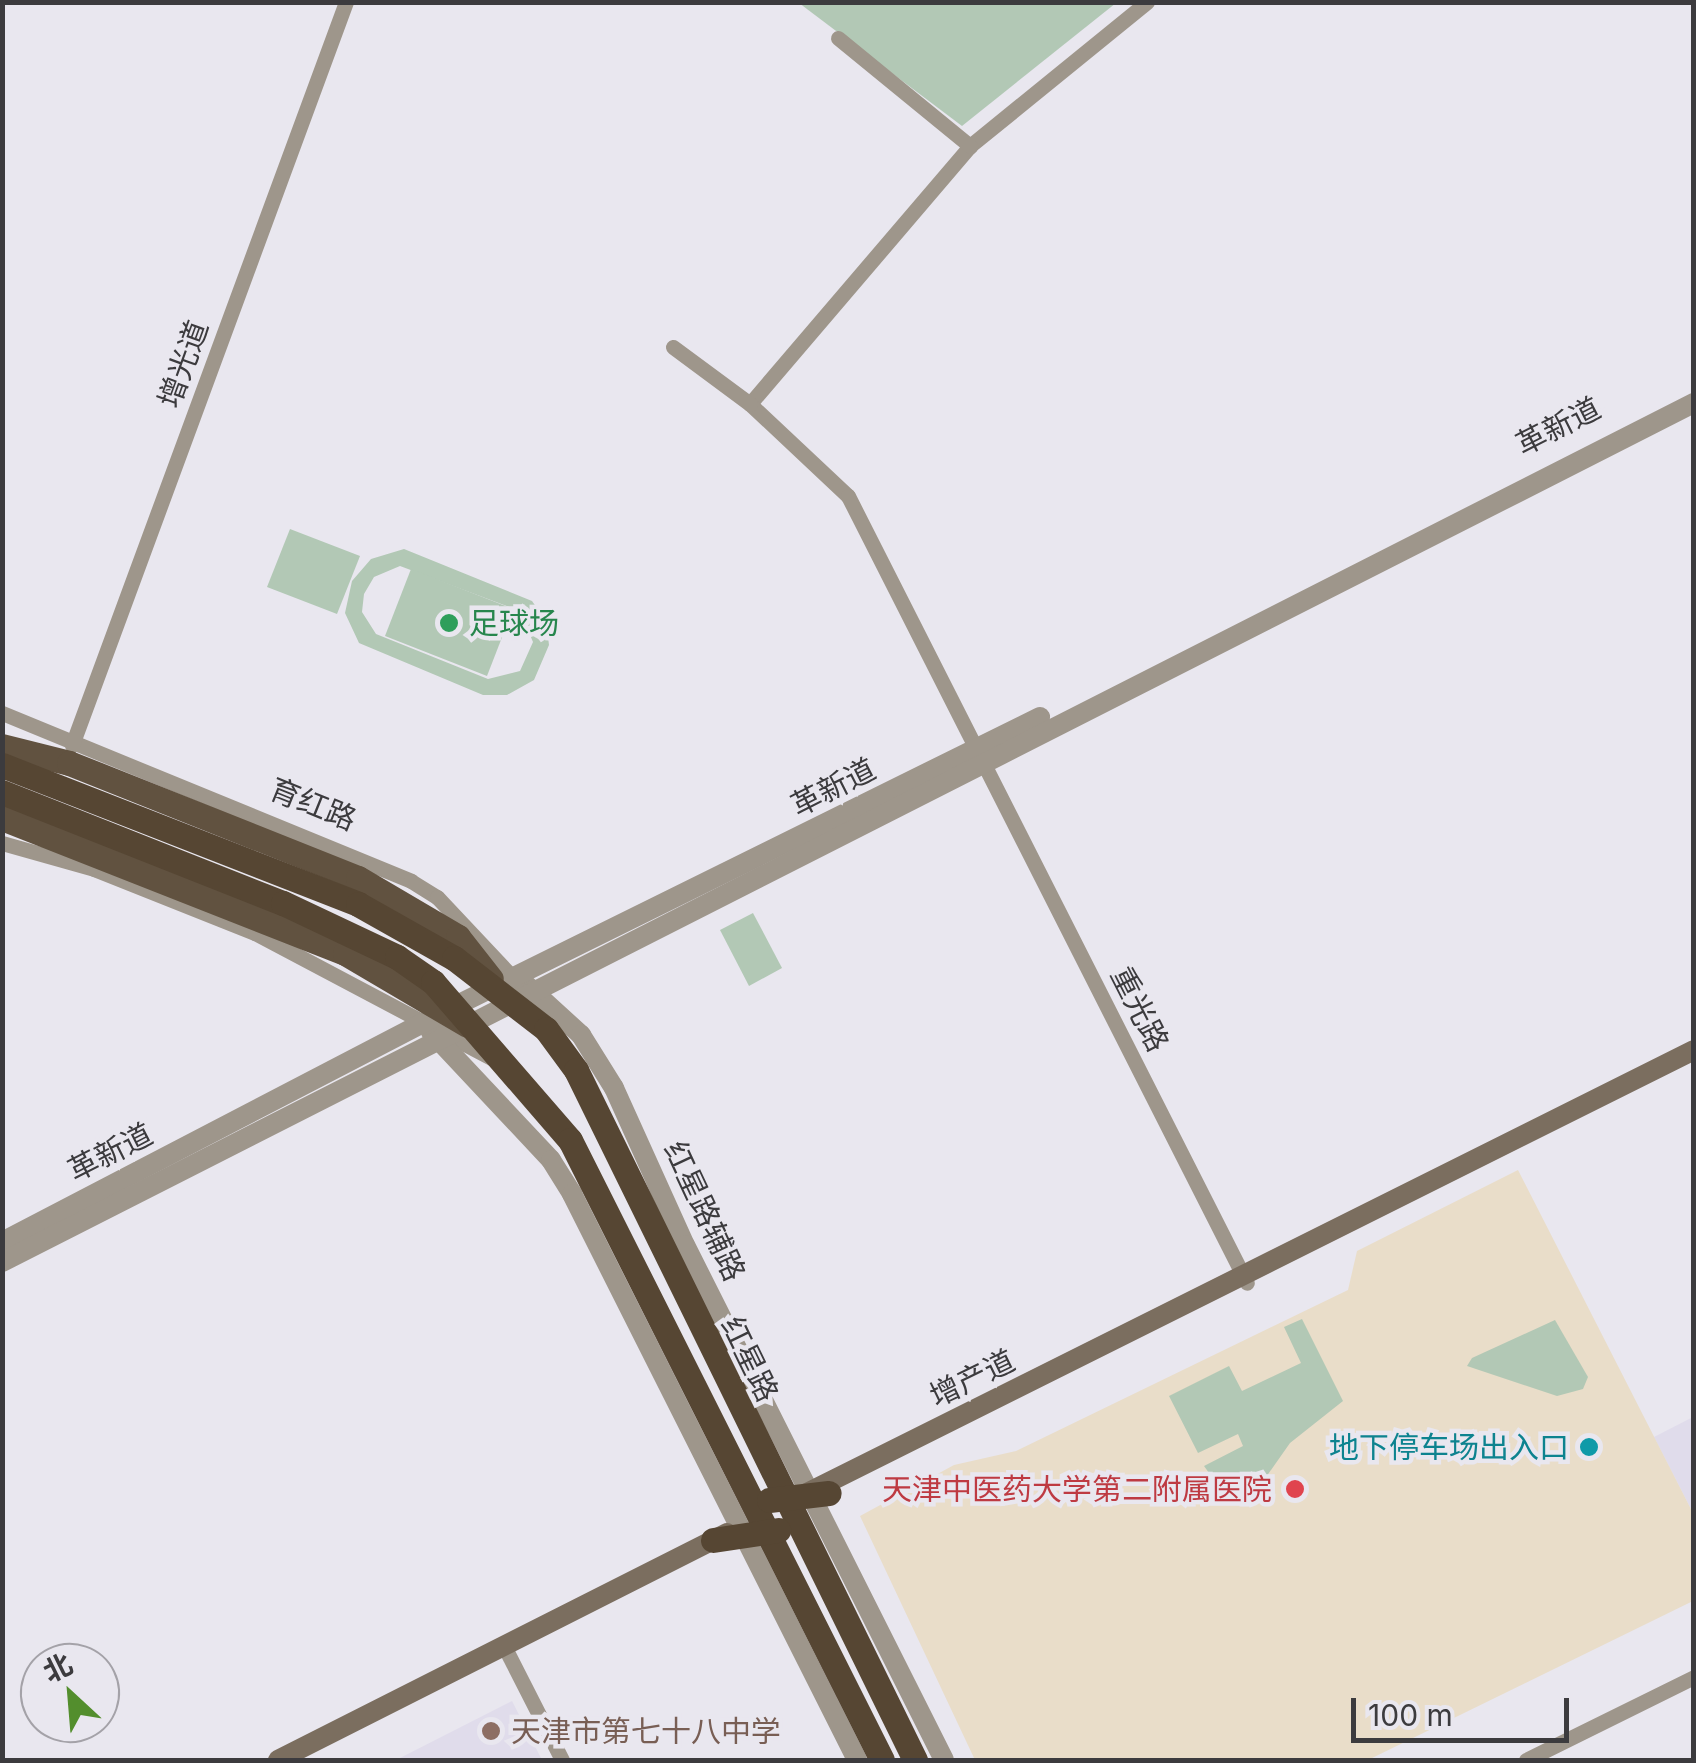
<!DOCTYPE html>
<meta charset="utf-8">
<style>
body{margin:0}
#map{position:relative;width:1696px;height:1763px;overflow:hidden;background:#e9e7ef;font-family:Inter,"Noto Sans SC",sans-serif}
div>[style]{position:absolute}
.built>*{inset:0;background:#e0dceb}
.medical>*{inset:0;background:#e9ddc9}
.green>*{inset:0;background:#b2c8b5}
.minor>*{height:15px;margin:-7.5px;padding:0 7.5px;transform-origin:7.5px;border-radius:7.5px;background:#9e968b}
.tertiary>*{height:20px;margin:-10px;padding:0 10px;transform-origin:10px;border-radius:10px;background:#9e968b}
.secondary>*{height:20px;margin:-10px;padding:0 10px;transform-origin:10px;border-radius:10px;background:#7b6e5f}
.primary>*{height:25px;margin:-12.5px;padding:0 12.5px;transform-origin:12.5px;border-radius:12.5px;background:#615240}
.trunk>*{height:25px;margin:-12.5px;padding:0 12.5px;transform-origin:12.5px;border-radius:12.5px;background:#564633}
.dots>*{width:28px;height:28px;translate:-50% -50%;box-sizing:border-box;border:5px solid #e9e7ef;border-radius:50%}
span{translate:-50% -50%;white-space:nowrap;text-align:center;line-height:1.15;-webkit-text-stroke:9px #e9e7ef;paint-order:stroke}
.street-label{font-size:30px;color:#3c3b3e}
.leisure-label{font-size:30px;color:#27864d}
.left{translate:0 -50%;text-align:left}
.culture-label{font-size:30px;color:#0d838f}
.right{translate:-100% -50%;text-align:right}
.health-label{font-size:30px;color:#be3a42}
.education-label{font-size:30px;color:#785e54}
.frame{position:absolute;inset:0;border:5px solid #3c3b3e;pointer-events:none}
.north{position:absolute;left:20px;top:1643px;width:100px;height:100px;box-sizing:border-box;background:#e9e7ef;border:2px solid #a4a2a8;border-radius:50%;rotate:334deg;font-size:28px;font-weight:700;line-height:40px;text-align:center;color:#3c3b3e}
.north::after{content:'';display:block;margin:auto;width:35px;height:45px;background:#538e2d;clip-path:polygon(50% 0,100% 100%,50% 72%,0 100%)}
.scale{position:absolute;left:1351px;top:1698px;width:218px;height:45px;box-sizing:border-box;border:5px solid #3c3b3e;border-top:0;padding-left:12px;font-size:30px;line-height:35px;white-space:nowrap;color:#3c3b3e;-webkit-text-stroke:8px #e9e7ef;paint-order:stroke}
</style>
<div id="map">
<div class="built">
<i style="clip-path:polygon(1693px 1417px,1693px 1513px,1654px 1437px)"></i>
<i style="clip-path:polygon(512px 1701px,542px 1760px,396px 1760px)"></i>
</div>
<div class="medical">
<i style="clip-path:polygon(1518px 1170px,1693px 1513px,1693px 1601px,1368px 1760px,975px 1760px,860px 1516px,954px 1465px,1016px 1451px,1348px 1290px,1357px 1251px)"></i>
</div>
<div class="green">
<i style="clip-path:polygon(799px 3px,1116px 3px,962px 126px)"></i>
<i style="clip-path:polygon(290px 529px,360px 556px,337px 614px,267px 587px)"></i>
<i style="clip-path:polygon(evenodd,404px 549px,532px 601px,546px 621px,549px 645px,534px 680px,507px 695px,483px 695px,359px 643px,345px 613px,352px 581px,371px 559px,404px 549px,400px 566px,520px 611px,533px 642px,520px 671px,488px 679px,376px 634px,362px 612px,364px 594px,374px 577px,400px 566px)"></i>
<i style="clip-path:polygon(411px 569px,513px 609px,487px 676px,385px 636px)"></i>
<i style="clip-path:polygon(753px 913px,782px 968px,749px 986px,720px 930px)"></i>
<i style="clip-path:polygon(1302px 1319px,1343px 1401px,1290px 1443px,1259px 1487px,1219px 1487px,1204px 1466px,1243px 1446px,1238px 1434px,1198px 1453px,1169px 1396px,1229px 1366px,1242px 1391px,1301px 1363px,1284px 1327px)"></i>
<i style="clip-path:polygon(1555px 1320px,1588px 1377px,1583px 1389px,1557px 1396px,1467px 1366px,1472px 1358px)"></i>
</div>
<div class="minor">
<i style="left:1147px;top:2px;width:228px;rotate:140.9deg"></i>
<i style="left:970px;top:146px;width:339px;rotate:130.5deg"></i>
<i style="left:750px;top:404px;width:134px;rotate:43.2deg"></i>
<i style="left:848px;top:496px;width:882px;rotate:63.12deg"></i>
<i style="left:838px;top:38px;width:171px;rotate:39.3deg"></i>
<i style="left:673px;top:347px;width:96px;rotate:36.5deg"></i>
<i style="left:2px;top:713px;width:442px;rotate:22.3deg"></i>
<i style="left:411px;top:881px;width:31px;rotate:32deg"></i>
<i style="left:437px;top:897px;width:118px;rotate:46.7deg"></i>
<i style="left:72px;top:745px;width:792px;rotate:-69.76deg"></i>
<i style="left:2px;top:843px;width:96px;rotate:15.8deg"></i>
<i style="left:94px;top:869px;width:173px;rotate:21.7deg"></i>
<i style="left:255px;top:933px;width:267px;rotate:27.9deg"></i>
<i style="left:504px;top:1646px;width:128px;rotate:63deg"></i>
<i style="left:1526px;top:1760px;width:187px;rotate:-26.3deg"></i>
</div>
<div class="tertiary">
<i style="left:525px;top:984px;width:76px;rotate:42.3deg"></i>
<i style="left:581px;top:1035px;width:62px;rotate:58.1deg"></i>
<i style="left:614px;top:1088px;width:172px;rotate:65.7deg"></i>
<i style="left:685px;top:1245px;width:576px;rotate:63.3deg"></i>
<i style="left:431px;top:1032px;width:175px;rotate:46.8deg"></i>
<i style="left:551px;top:1160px;width:40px;rotate:58deg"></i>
<i style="left:572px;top:1194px;width:634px;rotate:63.27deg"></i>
<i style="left:2px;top:1242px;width:497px;rotate:-27.5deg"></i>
<i style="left:443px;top:1012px;width:666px;rotate:-26.3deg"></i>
<i style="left:2px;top:1262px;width:1898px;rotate:-26.92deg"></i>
</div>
<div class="secondary">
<i style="left:807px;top:1493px;width:991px;rotate:-26.54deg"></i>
<i style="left:278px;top:1760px;width:503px;rotate:-26.82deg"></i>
</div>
<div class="primary">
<i style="left:2px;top:746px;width:69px;rotate:14.2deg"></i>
<i style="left:69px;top:763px;width:311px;rotate:21.7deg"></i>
<i style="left:358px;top:878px;width:116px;rotate:30.5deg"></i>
<i style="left:458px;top:937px;width:53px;rotate:51.8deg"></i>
<i style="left:2px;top:818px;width:369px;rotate:21.5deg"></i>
<i style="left:345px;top:953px;width:142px;rotate:30.5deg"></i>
</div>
<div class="trunk">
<i style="left:2px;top:765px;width:382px;rotate:21.3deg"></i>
<i style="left:358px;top:904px;width:110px;rotate:29.4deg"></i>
<i style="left:454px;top:958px;width:116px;rotate:37.7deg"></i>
<i style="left:546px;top:1029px;width:51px;rotate:53.8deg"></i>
<i style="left:576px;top:1070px;width:769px;rotate:63.83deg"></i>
<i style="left:2px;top:792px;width:302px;rotate:21.6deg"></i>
<i style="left:283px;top:903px;width:126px;rotate:25.3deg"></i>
<i style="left:397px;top:957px;width:44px;rotate:34.8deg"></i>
<i style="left:433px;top:982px;width:209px;rotate:49.1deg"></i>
<i style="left:570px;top:1140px;width:694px;rotate:63.29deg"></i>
<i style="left:769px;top:1500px;width:60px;rotate:-6.7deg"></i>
<i style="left:713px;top:1540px;width:66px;rotate:-8.7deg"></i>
</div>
<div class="dots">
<i style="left:449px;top:623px;background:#2e9e5b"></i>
<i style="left:1589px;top:1447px;background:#0f9aa8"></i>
<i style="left:1295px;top:1489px;background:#e0444e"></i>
<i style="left:491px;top:1731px;background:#8d6e63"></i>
</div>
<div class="street-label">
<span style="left:183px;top:364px;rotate:-70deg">增光道</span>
<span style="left:1558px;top:426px;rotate:-27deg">革新道</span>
<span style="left:833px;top:787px;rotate:-27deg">革新道</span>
<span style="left:313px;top:804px;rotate:22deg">育红路</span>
<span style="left:1140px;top:1009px;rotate:63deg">重光路</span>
<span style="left:110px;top:1152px;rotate:-27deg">革新道</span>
<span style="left:705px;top:1211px;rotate:65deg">红星路辅路</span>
<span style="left:750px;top:1359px;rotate:64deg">红星路</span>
<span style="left:972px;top:1378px;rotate:-26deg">增产道</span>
</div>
<div class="leisure-label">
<span class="left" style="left:469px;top:623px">足球场</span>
</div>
<div class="culture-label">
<span class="right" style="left:1569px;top:1447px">地下停车场出入口</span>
</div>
<div class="health-label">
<span class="right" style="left:1272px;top:1489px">天津中医药大学第二附属医院</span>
</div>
<div class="education-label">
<span class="left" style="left:511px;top:1731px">天津市第七十八中学</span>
</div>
<div class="frame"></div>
<div class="north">北</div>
<div class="scale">100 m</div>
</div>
